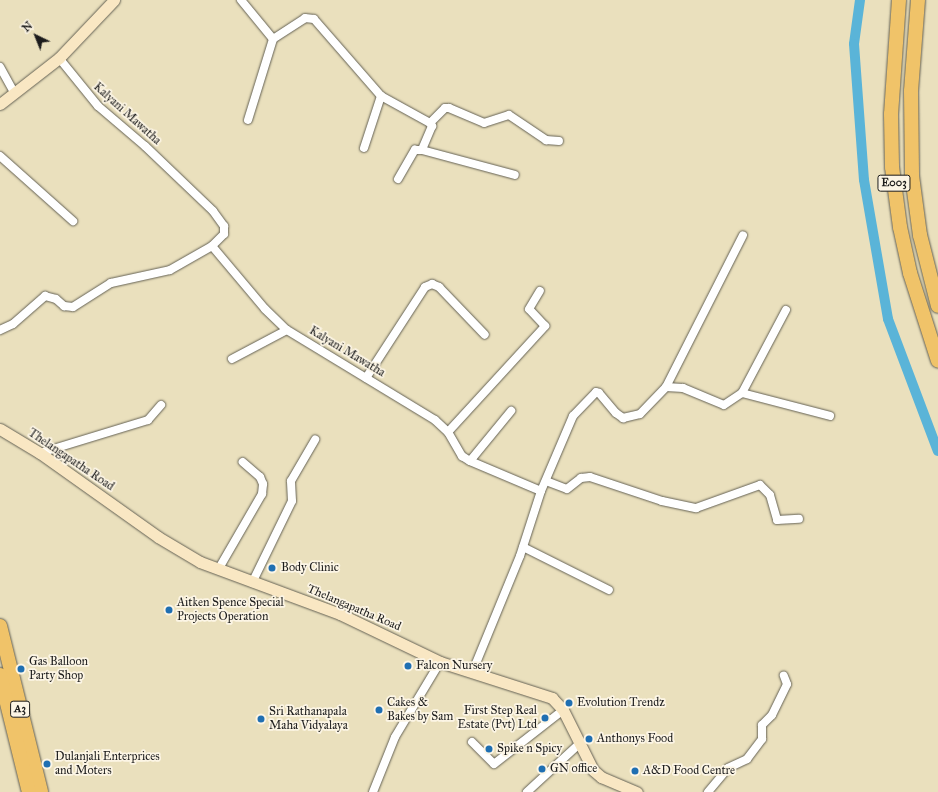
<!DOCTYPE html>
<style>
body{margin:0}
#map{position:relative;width:938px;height:792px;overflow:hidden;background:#eae0bd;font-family:"IM FELL Great Primer",serif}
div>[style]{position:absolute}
.canal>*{height:10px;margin:-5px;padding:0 5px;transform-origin:5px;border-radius:5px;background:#5ab4d8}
.roads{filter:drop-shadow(0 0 1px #646154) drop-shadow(0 0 1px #646154)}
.street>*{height:8px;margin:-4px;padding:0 4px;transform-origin:4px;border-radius:4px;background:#fff}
.secondary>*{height:11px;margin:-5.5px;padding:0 5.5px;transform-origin:5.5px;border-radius:5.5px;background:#f9e7c3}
.highway>*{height:14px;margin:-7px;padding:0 7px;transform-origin:7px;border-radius:7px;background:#f0c369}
.dots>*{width:11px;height:11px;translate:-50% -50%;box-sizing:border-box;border:2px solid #fcf5e5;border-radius:50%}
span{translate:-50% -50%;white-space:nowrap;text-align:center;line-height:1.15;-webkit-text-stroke:3.5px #fcf5e5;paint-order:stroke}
.shield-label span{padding:1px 3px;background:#fcf5e5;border:1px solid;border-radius:3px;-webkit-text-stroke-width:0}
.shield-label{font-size:11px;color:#1c1c1c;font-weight:700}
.street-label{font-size:12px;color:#1c1c1c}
.poi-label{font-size:12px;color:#1c1c1c}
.left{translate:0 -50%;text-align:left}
.right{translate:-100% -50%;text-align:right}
.north{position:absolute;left:16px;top:16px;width:40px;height:40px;-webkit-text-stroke:3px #fcf5e5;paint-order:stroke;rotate:317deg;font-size:11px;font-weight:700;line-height:16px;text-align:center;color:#1c1c1c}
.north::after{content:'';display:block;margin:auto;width:14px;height:18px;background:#1c1c1c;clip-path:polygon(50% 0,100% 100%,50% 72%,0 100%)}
</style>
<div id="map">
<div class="canal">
<i style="left:860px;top:0;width:44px;rotate:97.8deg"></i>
<i style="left:854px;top:44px;width:136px;rotate:85.8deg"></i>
<i style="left:864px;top:180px;width:141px;rotate:80.2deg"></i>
<i style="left:888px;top:319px;width:141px;rotate:69.3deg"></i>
</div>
<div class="roads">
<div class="street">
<i style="left:241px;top:0;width:50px;rotate:50.6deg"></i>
<i style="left:273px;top:39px;width:38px;rotate:-33deg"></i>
<i style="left:305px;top:18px;width:9px;rotate:6deg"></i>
<i style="left:314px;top:19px;width:102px;rotate:49deg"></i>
<i style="left:381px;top:96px;width:56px;rotate:28.9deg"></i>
<i style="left:430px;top:123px;width:4px;rotate:56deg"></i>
<i style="left:432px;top:126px;width:26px;rotate:113deg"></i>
<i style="left:422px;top:150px;width:96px;rotate:15deg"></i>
<i style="left:59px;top:58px;width:62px;rotate:50.9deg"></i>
<i style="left:98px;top:106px;width:62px;rotate:40.4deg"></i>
<i style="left:145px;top:146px;width:94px;rotate:43.7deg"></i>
<i style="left:213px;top:211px;width:19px;rotate:54deg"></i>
<i style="left:224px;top:226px;width:8px;rotate:90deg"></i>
<i style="left:224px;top:234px;width:17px;rotate:135deg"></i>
<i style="left:212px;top:246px;width:82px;rotate:49.9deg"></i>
<i style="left:265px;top:309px;width:30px;rotate:44deg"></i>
<i style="left:287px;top:330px;width:173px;rotate:31.3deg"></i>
<i style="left:435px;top:420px;width:18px;rotate:43deg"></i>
<i style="left:448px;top:432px;width:28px;rotate:60deg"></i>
<i style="left:462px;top:456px;width:9px;rotate:32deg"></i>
<i style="left:470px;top:461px;width:77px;rotate:22.9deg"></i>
<i style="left:541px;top:491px;width:68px;rotate:107.9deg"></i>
<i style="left:520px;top:556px;width:126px;rotate:112.3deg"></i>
<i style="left:0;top:67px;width:29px;rotate:61deg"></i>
<i style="left:248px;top:120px;width:85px;rotate:-72.8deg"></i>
<i style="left:430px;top:123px;width:21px;rotate:-45deg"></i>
<i style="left:445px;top:108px;width:4px"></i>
<i style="left:449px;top:108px;width:38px;rotate:23deg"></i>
<i style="left:484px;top:123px;width:26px;rotate:-18deg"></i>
<i style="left:509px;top:115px;width:45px;rotate:34deg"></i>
<i style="left:546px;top:140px;width:13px;rotate:4deg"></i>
<i style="left:364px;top:148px;width:55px;rotate:-71.9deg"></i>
<i style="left:0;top:156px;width:98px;rotate:41.7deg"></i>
<i style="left:398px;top:179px;width:34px;rotate:-60deg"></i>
<i style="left:415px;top:150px;width:7px"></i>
<i style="left:0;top:330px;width:14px;rotate:-25deg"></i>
<i style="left:13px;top:324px;width:43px;rotate:-41.2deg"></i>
<i style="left:45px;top:296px;width:11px;rotate:15deg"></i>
<i style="left:56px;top:299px;width:11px;rotate:41deg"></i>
<i style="left:64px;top:306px;width:9px;rotate:6deg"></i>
<i style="left:73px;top:307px;width:45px;rotate:-32.3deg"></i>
<i style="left:111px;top:283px;width:60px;rotate:-12.4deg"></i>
<i style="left:170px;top:270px;width:48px;rotate:-29.7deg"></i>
<i style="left:232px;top:359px;width:62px;rotate:-27.8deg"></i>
<i style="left:366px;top:378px;width:108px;rotate:-57deg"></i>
<i style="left:425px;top:287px;width:8px;rotate:-23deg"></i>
<i style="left:432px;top:284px;width:8px;rotate:23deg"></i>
<i style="left:439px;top:287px;width:66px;rotate:46.2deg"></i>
<i style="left:666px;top:387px;width:170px;rotate:-63.1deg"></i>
<i style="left:742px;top:393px;width:94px;rotate:-62.1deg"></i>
<i style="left:448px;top:432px;width:144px;rotate:-47.5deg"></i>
<i style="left:545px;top:326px;width:23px;rotate:-133deg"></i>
<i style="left:529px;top:309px;width:21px;rotate:-59deg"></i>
<i style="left:40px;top:453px;width:113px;rotate:-17deg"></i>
<i style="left:148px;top:420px;width:20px;rotate:-49deg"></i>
<i style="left:470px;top:461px;width:65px;rotate:-50.6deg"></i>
<i style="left:546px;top:481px;width:22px;rotate:21deg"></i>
<i style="left:567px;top:489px;width:18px;rotate:-38deg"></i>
<i style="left:581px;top:478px;width:9px;rotate:-6deg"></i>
<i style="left:590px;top:477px;width:76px;rotate:18.4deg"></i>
<i style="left:662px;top:501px;width:35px;rotate:12deg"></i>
<i style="left:696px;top:508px;width:68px;rotate:-19.8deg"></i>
<i style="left:760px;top:485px;width:14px;rotate:45deg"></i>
<i style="left:770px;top:495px;width:26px;rotate:74deg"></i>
<i style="left:777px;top:520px;width:22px;rotate:-3deg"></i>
<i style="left:541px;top:491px;width:82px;rotate:-66.9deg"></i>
<i style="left:573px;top:416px;width:33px;rotate:-46deg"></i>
<i style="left:596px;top:392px;width:3px;rotate:18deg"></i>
<i style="left:599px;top:393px;width:26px;rotate:50deg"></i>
<i style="left:616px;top:413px;width:9px;rotate:36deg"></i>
<i style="left:623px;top:418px;width:17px;rotate:-13deg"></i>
<i style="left:640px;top:414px;width:37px;rotate:-46deg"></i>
<i style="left:666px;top:387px;width:17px;rotate:3deg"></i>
<i style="left:683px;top:388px;width:44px;rotate:22.5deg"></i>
<i style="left:724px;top:405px;width:22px;rotate:-34deg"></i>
<i style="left:742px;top:393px;width:91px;rotate:14.6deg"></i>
<i style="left:523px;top:547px;width:96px;rotate:26.6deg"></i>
<i style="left:218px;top:570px;width:88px;rotate:-59.9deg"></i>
<i style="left:262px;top:494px;width:10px;rotate:-84deg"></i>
<i style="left:263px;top:484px;width:8px;rotate:-113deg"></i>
<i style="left:260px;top:477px;width:23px;rotate:-139deg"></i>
<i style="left:252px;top:583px;width:91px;rotate:-64deg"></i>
<i style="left:292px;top:501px;width:20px;rotate:-93deg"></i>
<i style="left:291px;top:481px;width:48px;rotate:-59.7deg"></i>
<i style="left:472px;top:742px;width:31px;rotate:45deg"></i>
<i style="left:494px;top:764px;width:88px;rotate:-38deg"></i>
<i style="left:373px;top:792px;width:59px;rotate:-68.2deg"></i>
<i style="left:395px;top:737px;width:87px;rotate:-59deg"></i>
<i style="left:527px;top:792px;width:69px;rotate:-42.7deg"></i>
<i style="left:708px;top:792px;width:31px;rotate:-50deg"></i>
<i style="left:728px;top:768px;width:21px;rotate:-25deg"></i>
<i style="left:747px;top:759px;width:25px;rotate:-53deg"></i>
<i style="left:762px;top:739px;width:14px;rotate:-90deg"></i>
<i style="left:762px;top:725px;width:14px;rotate:-45deg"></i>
<i style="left:772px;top:715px;width:34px;rotate:-64deg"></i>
<i style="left:787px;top:684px;width:9px;rotate:-111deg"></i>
</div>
<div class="secondary">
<i style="left:0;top:104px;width:75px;rotate:-37.9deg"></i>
<i style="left:59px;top:58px;width:80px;rotate:-46.5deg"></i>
<i style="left:0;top:429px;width:47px;rotate:31deg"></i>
<i style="left:40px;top:453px;width:145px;rotate:35.4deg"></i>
<i style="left:158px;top:537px;width:49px;rotate:30.8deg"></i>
<i style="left:200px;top:562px;width:149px;rotate:20.4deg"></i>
<i style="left:340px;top:614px;width:111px;rotate:25.6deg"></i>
<i style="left:440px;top:662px;width:118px;rotate:17.8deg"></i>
<i style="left:552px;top:698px;width:16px;rotate:47deg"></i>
<i style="left:563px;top:710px;width:67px;rotate:63.4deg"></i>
<i style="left:593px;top:770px;width:11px;rotate:41deg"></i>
<i style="left:601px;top:777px;width:39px;rotate:23deg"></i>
</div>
<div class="highway">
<i style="left:899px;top:0;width:114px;rotate:94deg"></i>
<i style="left:891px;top:114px;width:53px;rotate:88.9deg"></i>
<i style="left:892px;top:167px;width:61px;rotate:82.4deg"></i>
<i style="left:900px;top:227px;width:47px;rotate:77.7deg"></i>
<i style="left:910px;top:273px;width:92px;rotate:72.3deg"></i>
<i style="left:918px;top:0;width:91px;rotate:94.4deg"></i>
<i style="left:911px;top:91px;width:85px;rotate:89.3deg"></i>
<i style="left:912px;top:176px;width:60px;rotate:82.3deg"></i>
<i style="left:920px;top:235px;width:73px;rotate:75.8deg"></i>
<i style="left:0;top:626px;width:171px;rotate:76.1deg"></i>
<i style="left:0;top:675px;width:121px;rotate:76.1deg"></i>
</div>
</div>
<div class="dots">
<i style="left:272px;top:568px;background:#1f6fb2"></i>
<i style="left:169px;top:610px;background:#1f6fb2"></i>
<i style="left:408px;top:666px;background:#1f6fb2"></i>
<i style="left:21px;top:669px;background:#1f6fb2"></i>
<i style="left:569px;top:703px;background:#1f6fb2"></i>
<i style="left:379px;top:710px;background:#1f6fb2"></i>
<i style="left:545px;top:718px;background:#1f6fb2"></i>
<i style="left:261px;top:719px;background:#1f6fb2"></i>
<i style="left:589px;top:739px;background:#1f6fb2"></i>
<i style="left:489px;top:749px;background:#1f6fb2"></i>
<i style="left:47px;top:764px;background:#1f6fb2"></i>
<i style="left:542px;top:769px;background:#1f6fb2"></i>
<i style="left:635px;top:771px;background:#1f6fb2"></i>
</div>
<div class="shield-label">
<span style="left:894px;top:183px">E003</span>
<span style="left:20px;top:709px">A3</span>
</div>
<div class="street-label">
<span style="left:127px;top:114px;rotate:42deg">Kalyani Mawatha</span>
<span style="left:347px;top:352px;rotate:31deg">Kalyani Mawatha</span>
<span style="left:71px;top:460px;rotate:34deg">Thelangapatha Road</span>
<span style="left:354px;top:608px;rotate:23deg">Thelangapatha Road</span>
</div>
<div class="poi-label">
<span class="left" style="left:281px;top:568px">Body Clinic</span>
<span class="left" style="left:177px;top:610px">Aitken Spence Special<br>Projects Operation</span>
<span class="left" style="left:29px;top:669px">Gas Balloon<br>Party Shop</span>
<span class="left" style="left:416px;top:666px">Falcon Nursery</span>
<span class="left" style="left:387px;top:710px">Cakes &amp;<br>Bakes by Sam</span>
<span class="left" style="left:577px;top:703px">Evolution Trendz</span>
<span class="right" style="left:537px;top:718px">First Step Real<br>Estate (Pvt) Ltd</span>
<span class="left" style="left:269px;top:719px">Sri Rathanapala<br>Maha Vidyalaya</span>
<span class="left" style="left:597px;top:739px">Anthonys Food</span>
<span class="left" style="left:497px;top:749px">Spike n Spicy</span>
<span class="left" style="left:55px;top:764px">Dulanjali Enterprices<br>and Moters</span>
<span class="left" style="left:550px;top:769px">GN office</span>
<span class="left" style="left:643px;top:771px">A&amp;D Food Centre</span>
</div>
<div class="north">N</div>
</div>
